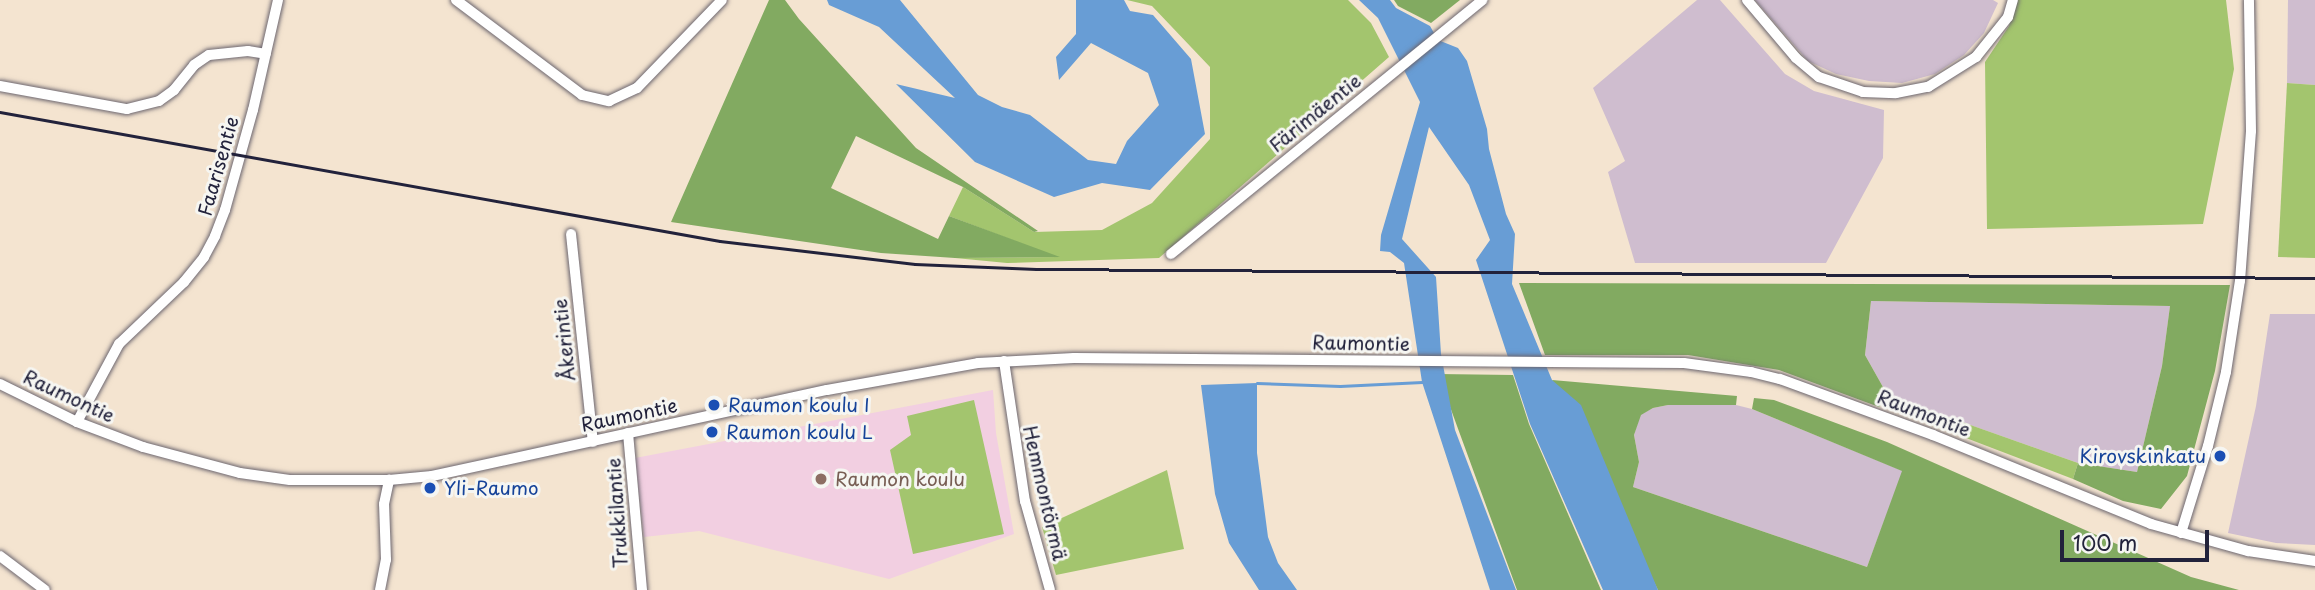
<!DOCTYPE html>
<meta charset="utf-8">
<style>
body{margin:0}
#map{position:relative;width:2315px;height:590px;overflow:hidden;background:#f4e4d0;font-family:"Playpen Sans",sans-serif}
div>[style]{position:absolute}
.built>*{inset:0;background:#f2cfe1}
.industrial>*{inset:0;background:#cfbdcf}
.green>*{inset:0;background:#a3c56e}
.forest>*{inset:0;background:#82aa61}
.water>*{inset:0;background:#689dd5}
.stream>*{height:2.5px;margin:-1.25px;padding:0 1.25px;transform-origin:1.25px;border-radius:1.25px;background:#689dd5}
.roads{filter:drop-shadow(0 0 2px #6c666f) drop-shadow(0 0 2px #6c666f)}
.minor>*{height:10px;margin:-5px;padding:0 5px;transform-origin:5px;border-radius:5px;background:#fff}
.rail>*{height:2.5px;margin:-1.25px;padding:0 1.25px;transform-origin:1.25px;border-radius:1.25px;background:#22223b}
.dots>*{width:19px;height:19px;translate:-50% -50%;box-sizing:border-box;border:4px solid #f6f6f2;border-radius:50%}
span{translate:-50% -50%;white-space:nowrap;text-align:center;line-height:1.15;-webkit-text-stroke:6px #f6f6f2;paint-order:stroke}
.street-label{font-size:19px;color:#22223b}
.transit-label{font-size:19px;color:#164399}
.left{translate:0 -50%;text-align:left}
.right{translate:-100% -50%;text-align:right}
.education-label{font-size:19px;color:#785e54}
.scale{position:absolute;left:2060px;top:530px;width:149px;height:32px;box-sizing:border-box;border:4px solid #22223b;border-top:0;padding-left:9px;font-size:21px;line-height:24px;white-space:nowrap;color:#22223b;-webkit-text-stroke:5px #f6f6f2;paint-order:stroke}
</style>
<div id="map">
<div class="built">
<i style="clip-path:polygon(993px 390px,996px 433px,1014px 534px,889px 579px,699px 531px,644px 537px,635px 458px)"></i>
</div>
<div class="industrial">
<i style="clip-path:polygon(1697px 0,1720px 0,1785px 74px,1814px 91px,1884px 110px,1883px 158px,1826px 263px,1635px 263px,1608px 172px,1625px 161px,1593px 88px)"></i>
<i style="clip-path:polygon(1755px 0,1993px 0,1998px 3px,1984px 33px,1964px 55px,1935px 74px,1902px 83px,1869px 81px,1836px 74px,1808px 61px)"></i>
<i style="clip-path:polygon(2288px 0,2315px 0,2315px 85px,2287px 83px)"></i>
<i style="clip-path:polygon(1871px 301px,2170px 306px,2162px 366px,2137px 472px,2078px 463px,1888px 396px,1865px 355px)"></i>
<i style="clip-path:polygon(2270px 314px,2315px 314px,2315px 545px,2276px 543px,2228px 533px,2256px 406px)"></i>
<i style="clip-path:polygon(1668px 405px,1736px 405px,1752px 409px,1903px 471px,1867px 567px,1633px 487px,1639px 462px,1634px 435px,1640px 415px,1653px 408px)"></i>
</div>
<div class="green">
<i style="clip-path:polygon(1127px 0,1348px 0,1371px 23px,1389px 57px,1159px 258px,1007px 263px,955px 258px,1057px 257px,949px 216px,963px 187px,1034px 232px,1102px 230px,1152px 203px,1210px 139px,1210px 67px,1152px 6px)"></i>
<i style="clip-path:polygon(2015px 0,2226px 0,2234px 69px,2203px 224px,1987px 229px,1985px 62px,2009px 26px)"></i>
<i style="clip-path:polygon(2287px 83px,2315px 85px,2315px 258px,2278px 257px)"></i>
<i style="clip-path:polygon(1897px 399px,2078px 463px,2073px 479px,1898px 412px)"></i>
<i style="clip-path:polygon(974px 400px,1004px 534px,913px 554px,890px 450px,911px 435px,907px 416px)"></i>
<i style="clip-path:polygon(1167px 470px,1184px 549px,1056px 575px,1042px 527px)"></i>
</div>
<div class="forest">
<i style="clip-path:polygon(769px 0,785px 0,799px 19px,916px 148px,1038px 231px,1034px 232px,963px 187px,856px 136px,831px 188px,938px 239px,949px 216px,1060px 257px,955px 258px,881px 253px,671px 222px)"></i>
<i style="clip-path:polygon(1394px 0,1460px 0,1431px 23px,1398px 6px)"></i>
<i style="clip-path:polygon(1519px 283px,2230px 285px,2215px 371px,2187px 476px,2161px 509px,2123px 501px,2073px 479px,2078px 463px,2137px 472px,2162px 366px,2170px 306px,1871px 301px,1865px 355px,1888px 396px,1879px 407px,1779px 370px,1688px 355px,1545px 355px)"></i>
<i style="clip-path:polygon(1438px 374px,1513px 375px,1529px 424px,1601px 590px,1517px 590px)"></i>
<i style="clip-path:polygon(1552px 380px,1737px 396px,1736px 405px,1668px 405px,1653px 408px,1641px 415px,1634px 435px,1639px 462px,1633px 487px,1867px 567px,1902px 471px,1752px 409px,1754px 398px,1774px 400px,1887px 442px,2191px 577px,2239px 590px,1658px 590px)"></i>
</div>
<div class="water">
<i style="clip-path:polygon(827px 0,900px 0,978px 95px,1002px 107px,1030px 115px,1088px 160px,1116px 164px,1127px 141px,1159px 105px,1148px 73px,1091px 43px,1059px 80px,1056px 57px,1076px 34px,1076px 0,1124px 0,1130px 11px,1153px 15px,1191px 59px,1205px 134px,1150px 190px,1102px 183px,1054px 197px,975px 162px,896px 84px,955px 98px,879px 27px,829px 5px)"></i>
<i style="clip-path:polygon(1359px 0,1390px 0,1396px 8px,1430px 26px,1438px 40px,1458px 48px,1467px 61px,1487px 129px,1489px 149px,1506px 214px,1515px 234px,1512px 284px,1552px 380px,1581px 405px,1658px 590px,1603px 590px,1530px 424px,1476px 260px,1490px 240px,1469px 185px,1429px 127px,1402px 239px,1436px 277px,1441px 354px,1455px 430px,1516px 590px,1490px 590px,1422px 382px,1404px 263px,1390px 252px,1380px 251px,1381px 235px,1420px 102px,1378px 18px)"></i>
<i style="clip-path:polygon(1257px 383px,1257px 453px,1268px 537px,1278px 563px,1297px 590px,1259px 590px,1229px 543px,1215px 494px,1201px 385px)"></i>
</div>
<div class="stream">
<i style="left:1257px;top:383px;width:83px;rotate:2.1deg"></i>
<i style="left:1340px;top:386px;width:82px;rotate:-2.8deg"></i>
</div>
<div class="roads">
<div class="minor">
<i style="left:456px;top:0;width:158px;rotate:37deg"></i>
<i style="left:582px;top:95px;width:28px;rotate:13deg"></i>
<i style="left:609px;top:101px;width:31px;rotate:-25deg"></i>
<i style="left:637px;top:88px;width:122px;rotate:-46deg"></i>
<i style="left:1747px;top:0;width:76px;rotate:49.8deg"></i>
<i style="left:1796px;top:58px;width:30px;rotate:40deg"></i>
<i style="left:1819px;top:77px;width:46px;rotate:18.8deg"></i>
<i style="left:1863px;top:92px;width:33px;rotate:2deg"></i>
<i style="left:1896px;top:93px;width:33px;rotate:-11deg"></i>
<i style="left:1928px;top:87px;width:57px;rotate:-32deg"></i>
<i style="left:1976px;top:57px;width:51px;rotate:-51.3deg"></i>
<i style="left:2008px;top:17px;width:18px;rotate:-74deg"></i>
<i style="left:0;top:86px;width:129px;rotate:10.3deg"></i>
<i style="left:127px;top:109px;width:33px;rotate:-14deg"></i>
<i style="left:159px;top:101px;width:19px;rotate:-36deg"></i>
<i style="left:174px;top:90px;width:32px;rotate:-51deg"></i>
<i style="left:194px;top:65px;width:18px;rotate:-34deg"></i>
<i style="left:209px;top:55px;width:39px;rotate:-6deg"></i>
<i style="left:248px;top:51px;width:18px;rotate:9deg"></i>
<i style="left:571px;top:234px;width:209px;rotate:84deg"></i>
<i style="left:1171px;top:254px;width:402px;rotate:-39.2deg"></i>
<i style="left:1004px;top:361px;width:142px;rotate:81.5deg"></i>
<i style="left:1025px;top:501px;width:92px;rotate:74.3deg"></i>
<i style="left:0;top:384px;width:86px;rotate:26.3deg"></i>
<i style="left:77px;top:422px;width:71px;rotate:20.7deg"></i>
<i style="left:143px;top:447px;width:100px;rotate:15deg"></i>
<i style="left:240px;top:473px;width:50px;rotate:8deg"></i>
<i style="left:290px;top:480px;width:99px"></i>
<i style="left:389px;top:480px;width:43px;rotate:-5.3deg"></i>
<i style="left:432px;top:476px;width:404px;rotate:-12.3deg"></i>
<i style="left:827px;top:390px;width:153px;rotate:-10.1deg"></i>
<i style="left:978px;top:363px;width:96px;rotate:-3deg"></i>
<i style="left:1074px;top:358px;width:610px;rotate:0.47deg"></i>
<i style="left:1684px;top:363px;width:68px;rotate:7.7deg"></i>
<i style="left:1751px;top:372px;width:30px;rotate:14deg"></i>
<i style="left:1780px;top:379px;width:163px;rotate:20.1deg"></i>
<i style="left:1933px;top:435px;width:235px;rotate:22.2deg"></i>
<i style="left:2151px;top:524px;width:101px;rotate:15.6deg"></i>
<i style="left:2248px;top:551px;width:68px;rotate:8.5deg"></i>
<i style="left:77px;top:422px;width:89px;rotate:-61.7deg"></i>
<i style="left:119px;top:344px;width:90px;rotate:-43.6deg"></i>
<i style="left:184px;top:282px;width:32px;rotate:-51deg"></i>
<i style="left:204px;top:257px;width:24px;rotate:-62deg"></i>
<i style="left:215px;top:236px;width:28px;rotate:-69deg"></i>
<i style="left:225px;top:210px;width:104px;rotate:-74.4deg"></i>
<i style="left:253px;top:110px;width:113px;rotate:-77.2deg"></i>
<i style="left:628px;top:433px;width:158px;rotate:84.9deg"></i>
<i style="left:2181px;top:533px;width:91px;rotate:-72.8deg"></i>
<i style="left:2208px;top:446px;width:76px;rotate:-76.3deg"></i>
<i style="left:2226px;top:372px;width:92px;rotate:-81.3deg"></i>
<i style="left:2240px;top:281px;width:150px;rotate:-85.8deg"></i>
<i style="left:2251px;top:131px;width:131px;rotate:-90.9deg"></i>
<i style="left:0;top:556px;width:56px;rotate:37.1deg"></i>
<i style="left:380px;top:590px;width:31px;rotate:-79deg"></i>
<i style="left:386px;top:560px;width:56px;rotate:-92deg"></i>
<i style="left:384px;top:504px;width:25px;rotate:-78deg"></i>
</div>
</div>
<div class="rail">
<i style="left:0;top:112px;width:731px;rotate:10.16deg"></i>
<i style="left:720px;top:241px;width:196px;rotate:6.7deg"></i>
<i style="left:915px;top:264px;width:121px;rotate:2.4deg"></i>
<i style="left:1036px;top:269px;width:1279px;rotate:0.4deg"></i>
</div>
<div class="dots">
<i style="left:714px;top:405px;background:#1a4fb4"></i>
<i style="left:712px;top:432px;background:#1a4fb4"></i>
<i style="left:2220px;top:456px;background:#1a4fb4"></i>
<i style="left:821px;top:479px;background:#8d6e63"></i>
<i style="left:430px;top:488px;background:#1a4fb4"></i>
</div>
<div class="street-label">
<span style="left:1315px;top:113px;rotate:-39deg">Färimäentie</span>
<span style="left:218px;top:166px;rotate:-74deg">Faarisentie</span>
<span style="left:564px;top:340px;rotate:-96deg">Åkerintie</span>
<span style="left:1361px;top:343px;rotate:1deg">Raumontie</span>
<span style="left:69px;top:396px;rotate:25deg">Raumontie</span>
<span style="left:1924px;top:413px;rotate:21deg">Raumontie</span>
<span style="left:629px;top:415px;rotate:-12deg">Raumontie</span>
<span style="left:1045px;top:493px;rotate:77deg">Hemmontörmä</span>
<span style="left:617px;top:513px;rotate:-94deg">Trukkilantie</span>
</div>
<div class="transit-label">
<span class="left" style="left:728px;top:405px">Raumon koulu I</span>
<span class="left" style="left:726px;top:432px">Raumon koulu L</span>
<span class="right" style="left:2206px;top:456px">Kirovskinkatu</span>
<span class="left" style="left:444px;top:488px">Yli-Raumo</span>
</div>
<div class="education-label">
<span class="left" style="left:835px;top:479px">Raumon koulu</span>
</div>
<div class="scale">100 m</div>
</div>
